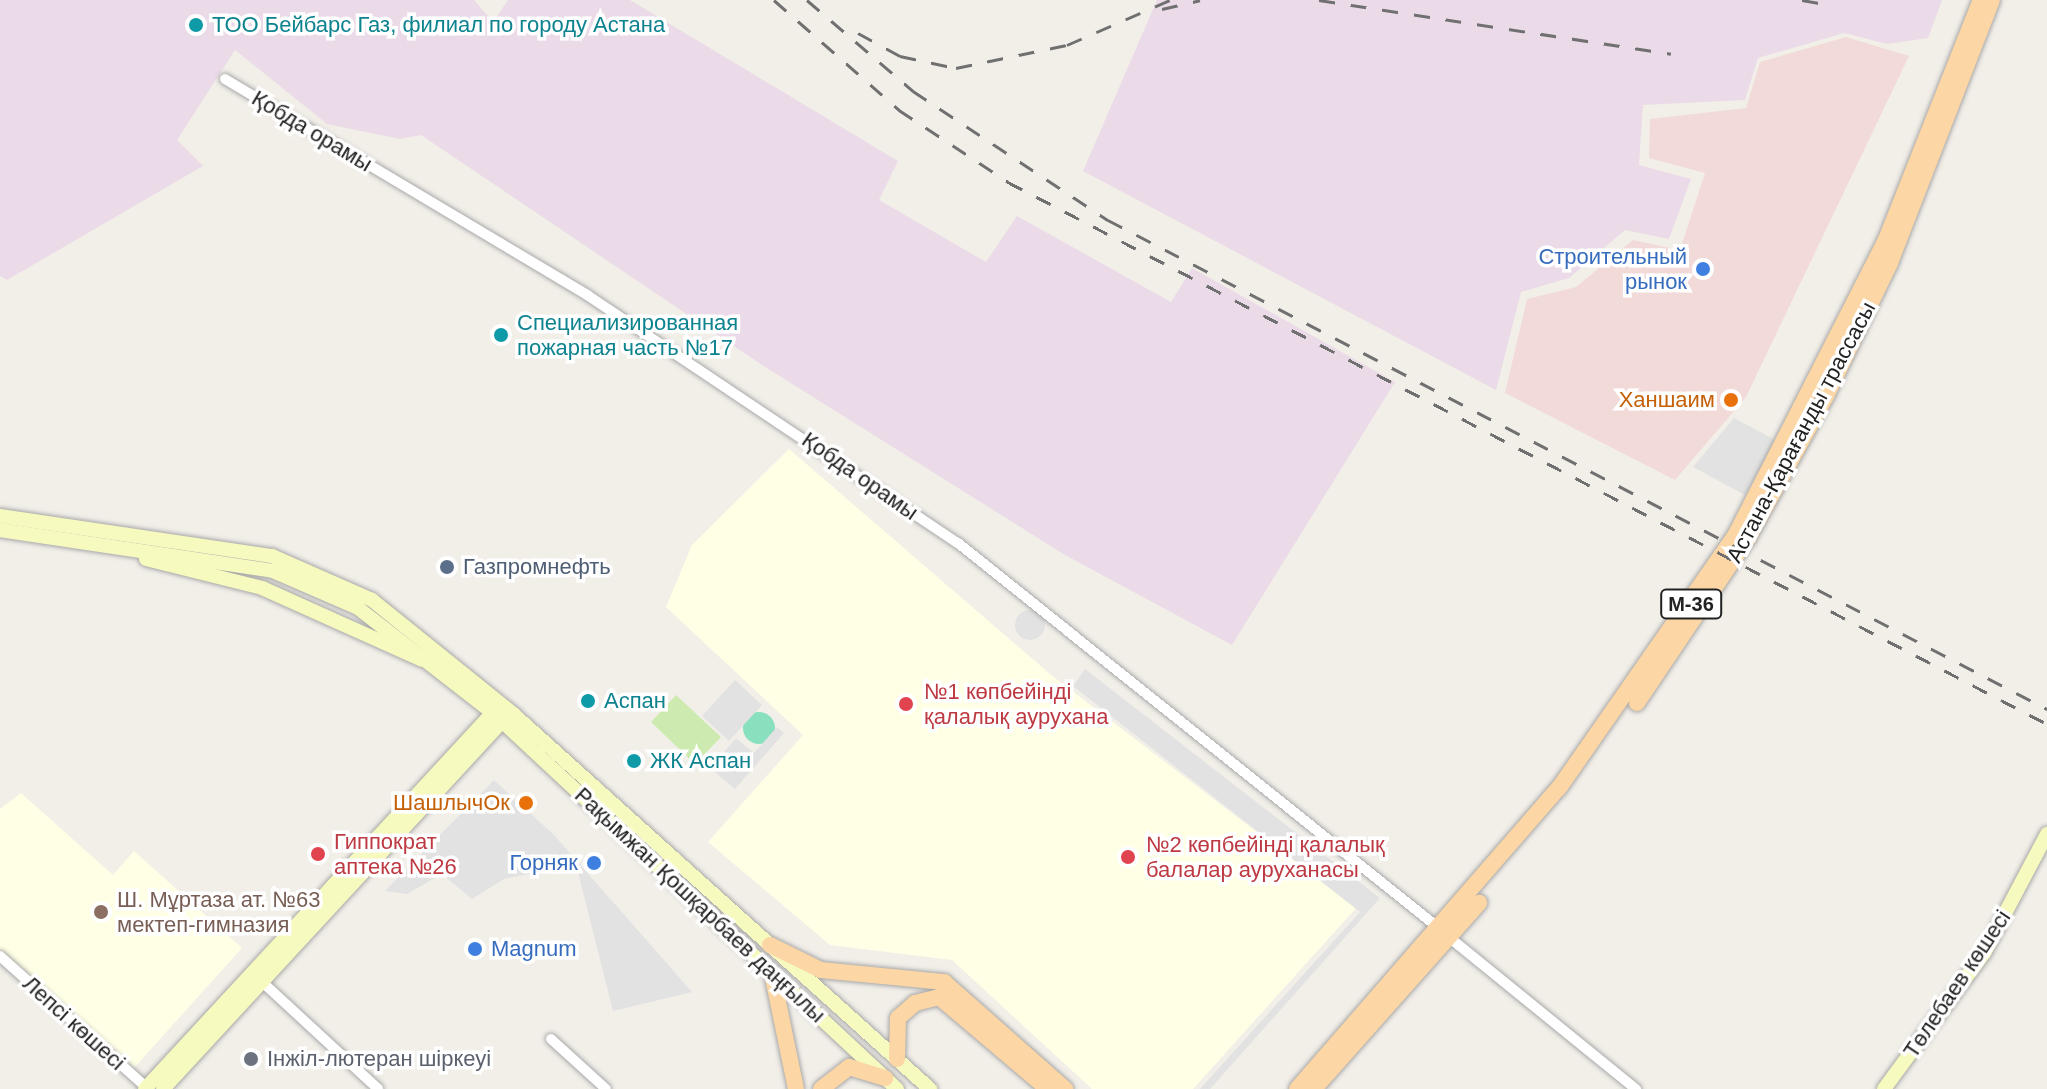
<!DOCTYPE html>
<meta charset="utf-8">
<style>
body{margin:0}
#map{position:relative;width:2047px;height:1089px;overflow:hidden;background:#f2efe9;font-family:Arial,sans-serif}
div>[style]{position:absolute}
.commercial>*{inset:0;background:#f2dad9}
.industrial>*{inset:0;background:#ebdbe8}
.education>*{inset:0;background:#ffffe5}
.grass>*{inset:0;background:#cdebb0}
.pitch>*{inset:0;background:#88e0be}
.round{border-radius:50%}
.parking>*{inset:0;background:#e2e2e2}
.roads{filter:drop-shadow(0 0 2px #a9a9a9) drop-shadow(0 0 2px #a9a9a9)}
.street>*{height:10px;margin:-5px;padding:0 5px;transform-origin:5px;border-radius:5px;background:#fff}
.secondary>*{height:14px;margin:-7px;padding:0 7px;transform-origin:7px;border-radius:7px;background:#f7fabf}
.primary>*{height:16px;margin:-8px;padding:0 8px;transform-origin:8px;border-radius:8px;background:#fcd6a4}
.rail>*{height:3px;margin-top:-1.5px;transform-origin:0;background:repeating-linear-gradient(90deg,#707070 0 16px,transparent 0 32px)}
.dots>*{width:22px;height:22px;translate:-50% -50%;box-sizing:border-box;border:4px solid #fff;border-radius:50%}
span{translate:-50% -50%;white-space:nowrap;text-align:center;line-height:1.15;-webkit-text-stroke:7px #fff;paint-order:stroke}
.shield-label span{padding:2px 6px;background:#fff;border:2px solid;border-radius:6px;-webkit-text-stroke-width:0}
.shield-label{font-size:20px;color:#222;font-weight:700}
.culture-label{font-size:22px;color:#0d838f}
.left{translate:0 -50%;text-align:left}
.street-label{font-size:22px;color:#222}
.shop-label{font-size:22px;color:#366cbe}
.right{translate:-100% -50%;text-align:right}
.food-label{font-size:22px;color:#c56008}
.service-label{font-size:22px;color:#4e5e75}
.health-label{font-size:22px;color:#be3a42}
.education-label{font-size:22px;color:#785e54}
.worship-label{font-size:22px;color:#5b616d}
</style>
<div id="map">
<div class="commercial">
<i style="clip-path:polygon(1846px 37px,1909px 56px,1746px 397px,1675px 480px,1505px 393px,1527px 299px,1576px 287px,1633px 240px,1680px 250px,1705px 173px,1649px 158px,1650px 119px,1746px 108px,1760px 62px)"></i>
</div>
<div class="industrial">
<i style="clip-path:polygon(0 0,474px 0,493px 22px,508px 0,630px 0,898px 161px,879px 200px,986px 262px,1017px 216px,1171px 302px,1192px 268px,1395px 382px,1232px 645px,1065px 555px,762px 365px,421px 135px,400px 139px,327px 124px,235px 50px,177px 140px,203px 166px,7px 280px,0 276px)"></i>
<i style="clip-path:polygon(1157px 0,1942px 0,1928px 38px,1887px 44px,1844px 33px,1758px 58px,1745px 100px,1643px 105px,1639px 165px,1691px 179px,1669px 239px,1625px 230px,1569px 278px,1521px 292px,1496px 390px,1083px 171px)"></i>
</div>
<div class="education">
<i style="clip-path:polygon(789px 449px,1050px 674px,1356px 908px,1193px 1089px,1092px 1089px,952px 960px,830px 945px,708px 842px,803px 735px,666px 607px,692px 545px)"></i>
<i style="clip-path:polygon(21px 793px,113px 875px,134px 851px,242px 948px,133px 1069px,0 950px,0 809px)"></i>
</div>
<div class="grass">
<i style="clip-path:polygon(676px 695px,721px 737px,695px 764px,651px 722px)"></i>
</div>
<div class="pitch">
<i class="round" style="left:743px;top:712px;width:32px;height:32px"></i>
</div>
<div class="parking">
<i style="clip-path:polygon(1734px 418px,1777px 441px,1745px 495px,1693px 467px)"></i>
<i class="round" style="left:1015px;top:610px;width:30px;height:30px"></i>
<i style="clip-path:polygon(1085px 669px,1380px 898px,1210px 1089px,1200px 1089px,1360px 912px,1073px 686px)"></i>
<i style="clip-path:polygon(735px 680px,762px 705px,729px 741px,702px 716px)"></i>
<i style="clip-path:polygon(777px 727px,784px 733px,735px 789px,710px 768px,736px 738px,754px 753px)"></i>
<i style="clip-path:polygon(494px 780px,554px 835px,692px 992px,613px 1011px,576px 864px,504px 879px,472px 899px,442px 874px,407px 894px,385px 891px)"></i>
</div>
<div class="roads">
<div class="street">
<i style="left:225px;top:79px;width:422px;rotate:30.8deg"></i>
<i style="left:587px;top:295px;width:446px;rotate:33.8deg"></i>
<i style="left:958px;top:543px;width:618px;rotate:38.69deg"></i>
<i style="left:1450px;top:938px;width:240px;rotate:39.1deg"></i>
<i style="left:0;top:956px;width:199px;rotate:41.9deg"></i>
<i style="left:259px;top:979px;width:162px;rotate:42.7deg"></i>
<i style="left:551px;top:1039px;width:74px;rotate:42.3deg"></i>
</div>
<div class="secondary">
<i style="left:0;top:516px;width:275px;rotate:8.4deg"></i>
<i style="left:272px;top:556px;width:109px;rotate:23.7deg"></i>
<i style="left:372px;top:600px;width:179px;rotate:38.9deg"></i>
<i style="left:511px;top:712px;width:564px;rotate:41.98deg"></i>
<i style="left:0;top:530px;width:276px;rotate:8.5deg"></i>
<i style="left:273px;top:571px;width:93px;rotate:23.5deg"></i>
<i style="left:358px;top:608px;width:171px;rotate:37.9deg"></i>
<i style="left:493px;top:713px;width:552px;rotate:42.94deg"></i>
<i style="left:146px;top:559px;width:120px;rotate:14deg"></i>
<i style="left:262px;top:588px;width:175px;rotate:24.2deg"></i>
<i style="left:145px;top:1089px;width:520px;rotate:-47.26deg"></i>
<i style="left:163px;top:1089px;width:509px;rotate:-47.31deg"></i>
<i style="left:1884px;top:1089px;width:169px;rotate:-53.7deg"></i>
<i style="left:1984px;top:953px;width:135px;rotate:-62.1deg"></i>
</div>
<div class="primary">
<i style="left:1637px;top:703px;width:199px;rotate:-56.1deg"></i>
<i style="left:1748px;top:538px;width:162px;rotate:-61.2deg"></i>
<i style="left:1826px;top:396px;width:148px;rotate:-64.3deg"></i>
<i style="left:1890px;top:263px;width:282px;rotate:-68.8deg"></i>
<i style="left:770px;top:945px;width:57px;rotate:26.1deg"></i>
<i style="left:821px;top:970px;width:124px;rotate:5.6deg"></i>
<i style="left:944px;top:982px;width:162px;rotate:41.5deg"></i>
<i style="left:772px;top:973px;width:118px;rotate:78.3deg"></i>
<i style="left:897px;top:1059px;width:41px;rotate:-88.6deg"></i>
<i style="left:898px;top:1018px;width:23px;rotate:-41deg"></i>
<i style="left:915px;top:1003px;width:25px;rotate:-14deg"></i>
<i style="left:939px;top:997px;width:143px;rotate:40.2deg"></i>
<i style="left:821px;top:1089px;width:36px;rotate:-38deg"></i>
<i style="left:849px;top:1067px;width:38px;rotate:17deg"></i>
<i style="left:1297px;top:1089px;width:399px;rotate:-49deg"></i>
<i style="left:1559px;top:788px;width:310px;rotate:-55.1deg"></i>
<i style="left:1736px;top:534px;width:328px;rotate:-63deg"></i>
<i style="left:1885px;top:242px;width:260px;rotate:-68.4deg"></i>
<i style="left:1314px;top:1089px;width:249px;rotate:-48.4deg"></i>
</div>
</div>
<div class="rail">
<i style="left:774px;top:0;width:167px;rotate:41.3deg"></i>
<i style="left:899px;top:110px;width:131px;rotate:33.4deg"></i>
<i style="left:1008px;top:182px;width:1172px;rotate:27.55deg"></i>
<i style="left:807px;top:0;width:140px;rotate:40.6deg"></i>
<i style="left:913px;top:91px;width:234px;rotate:33.5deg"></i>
<i style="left:1108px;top:220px;width:1059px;rotate:27.51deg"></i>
<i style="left:1319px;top:0;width:356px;rotate:8.7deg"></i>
<i style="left:1802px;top:0;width:22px;rotate:10deg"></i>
<i style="left:1162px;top:9px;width:39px;rotate:-13deg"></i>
<i style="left:858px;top:33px;width:48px;rotate:28.7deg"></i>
<i style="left:900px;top:56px;width:57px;rotate:12.1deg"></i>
<i style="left:956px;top:68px;width:113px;rotate:-11.7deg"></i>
<i style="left:1067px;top:45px;width:112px;rotate:-23.6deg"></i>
</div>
<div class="dots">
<i style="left:196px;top:25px;background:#0f9aa8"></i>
<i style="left:1703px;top:269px;background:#3f7fe0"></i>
<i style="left:501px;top:335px;background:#0f9aa8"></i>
<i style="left:1731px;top:400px;background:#e8710a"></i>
<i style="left:447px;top:567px;background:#5c6f8a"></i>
<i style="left:588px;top:701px;background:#0f9aa8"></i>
<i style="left:906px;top:704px;background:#e0444e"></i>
<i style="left:634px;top:761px;background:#0f9aa8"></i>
<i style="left:526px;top:803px;background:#e8710a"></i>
<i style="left:318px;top:854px;background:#e0444e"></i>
<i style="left:1128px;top:857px;background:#e0444e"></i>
<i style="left:594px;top:863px;background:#3f7fe0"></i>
<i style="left:101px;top:912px;background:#8d6e63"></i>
<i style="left:475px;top:949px;background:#3f7fe0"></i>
<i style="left:251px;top:1059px;background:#6b7280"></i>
</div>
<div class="shield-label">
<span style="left:1691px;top:604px">M-36</span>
</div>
<div class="culture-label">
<span class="left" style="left:212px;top:25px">ТОО Бейбарс Газ, филиал по городу Астана</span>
<span class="left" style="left:517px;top:335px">Специализированная<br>пожарная часть №17</span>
<span class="left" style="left:604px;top:701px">Аспан</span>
<span class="left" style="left:650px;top:761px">ЖК Аспан</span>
</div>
<div class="street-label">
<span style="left:312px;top:131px;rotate:31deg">Қобда орамы</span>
<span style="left:1801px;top:432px;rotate:-62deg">Астана-Қарағанды трассасы</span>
<span style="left:860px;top:476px;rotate:35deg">Қобда орамы</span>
<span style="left:700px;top:905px;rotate:43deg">Рақымжан Қошқарбаев даңғылы</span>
<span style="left:1957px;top:984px;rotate:-56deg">Төлебаев көшесі</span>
<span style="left:74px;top:1023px;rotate:42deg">Лепсі көшесі</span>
</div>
<div class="shop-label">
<span class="right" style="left:1687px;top:269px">Строительный<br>рынок</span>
<span class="right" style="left:578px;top:863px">Горняк</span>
<span class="left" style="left:491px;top:949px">Magnum</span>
</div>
<div class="food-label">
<span class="right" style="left:1715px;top:400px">Ханшаим</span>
<span class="right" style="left:510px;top:803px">ШашлычОк</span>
</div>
<div class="service-label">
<span class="left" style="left:463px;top:567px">Газпромнефть</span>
</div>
<div class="health-label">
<span class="left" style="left:924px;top:704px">№1 көпбейінді<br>қалалық аурухана</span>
<span class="left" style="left:334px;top:854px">Гиппократ<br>аптека №26</span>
<span class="left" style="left:1146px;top:857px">№2 көпбейінді қалалық<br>балалар ауруханасы</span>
</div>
<div class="education-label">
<span class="left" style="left:117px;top:912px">Ш. Мұртаза ат. №63<br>мектеп-гимназия</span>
</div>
<div class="worship-label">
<span class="left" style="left:267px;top:1059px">Інжіл-лютеран шіркеуі</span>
</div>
</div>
